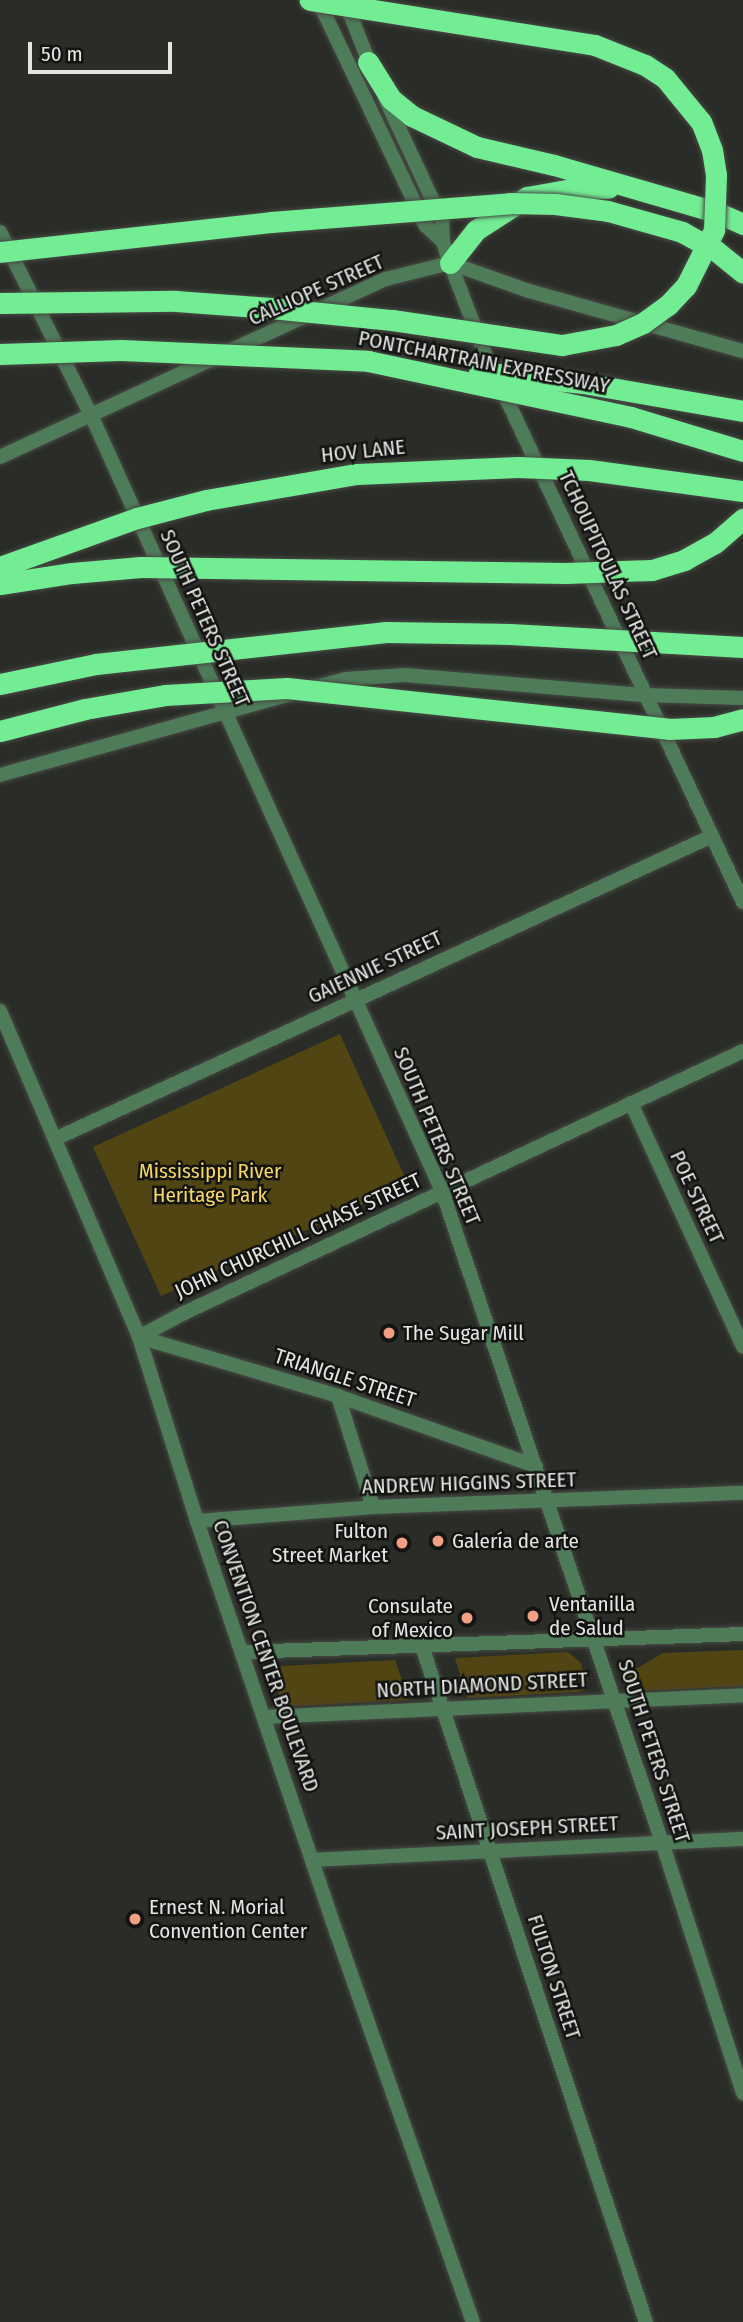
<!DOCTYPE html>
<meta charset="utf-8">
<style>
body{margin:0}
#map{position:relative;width:743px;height:2322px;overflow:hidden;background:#2a2d27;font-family:"Fira Sans Condensed",sans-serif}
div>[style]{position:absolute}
.green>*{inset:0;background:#524514}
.roads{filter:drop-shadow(0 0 2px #484a45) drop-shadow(0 0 2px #484a45)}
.minor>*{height:14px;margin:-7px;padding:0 7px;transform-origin:7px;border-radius:7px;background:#4e7c59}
.tertiary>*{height:14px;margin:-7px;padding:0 7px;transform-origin:7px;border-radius:7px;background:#4e7c59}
.motorway>*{height:21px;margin:-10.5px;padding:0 10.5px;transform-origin:10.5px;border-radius:10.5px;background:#72ed93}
.bridges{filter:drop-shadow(0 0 2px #484a45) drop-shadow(0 0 2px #484a45)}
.motorway-bridge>*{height:21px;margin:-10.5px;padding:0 10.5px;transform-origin:10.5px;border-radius:10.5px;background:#72ed93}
.dots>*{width:19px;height:19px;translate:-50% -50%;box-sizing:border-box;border:4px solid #131412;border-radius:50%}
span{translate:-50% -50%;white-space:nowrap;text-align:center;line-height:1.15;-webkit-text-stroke:5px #131412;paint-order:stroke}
.street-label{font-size:21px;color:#e3e5e2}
.park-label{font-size:21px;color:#f7d866}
.poi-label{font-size:21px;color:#e3e5e2}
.left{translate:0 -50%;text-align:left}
.right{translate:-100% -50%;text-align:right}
.scale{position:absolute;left:28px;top:42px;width:144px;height:32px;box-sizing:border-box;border:4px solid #e3e5e2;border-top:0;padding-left:9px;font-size:21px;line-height:24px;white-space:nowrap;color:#e3e5e2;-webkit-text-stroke:5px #131412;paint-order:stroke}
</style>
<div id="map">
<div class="green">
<i style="clip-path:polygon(340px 1034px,408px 1184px,161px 1296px,93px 1147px)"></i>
<i style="clip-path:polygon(743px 1650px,743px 1686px,636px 1691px,625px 1683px,629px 1673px,663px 1653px)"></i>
<i style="clip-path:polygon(568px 1652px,581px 1663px,587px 1683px,585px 1690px,578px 1692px,467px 1698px,455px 1658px)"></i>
<i style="clip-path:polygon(395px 1660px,409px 1700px,295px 1706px,281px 1701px,273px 1676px,281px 1666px)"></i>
</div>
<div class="roads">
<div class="minor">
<i style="left:0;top:232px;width:207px;rotate:63.6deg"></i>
<i style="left:92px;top:417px;width:849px;rotate:65.67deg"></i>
<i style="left:442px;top:1191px;width:687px;rotate:71.33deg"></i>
<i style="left:662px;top:1842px;width:264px;rotate:72.1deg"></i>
<i style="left:631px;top:1103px;width:268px;rotate:65.3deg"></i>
<i style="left:57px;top:1138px;width:721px;rotate:-24.75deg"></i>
<i style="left:139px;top:1337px;width:51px;rotate:-28.1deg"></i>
<i style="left:184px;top:1313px;width:617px;rotate:-25.11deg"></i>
<i style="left:139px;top:1337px;width:208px;rotate:16.5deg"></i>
<i style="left:338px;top:1396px;width:210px;rotate:19.5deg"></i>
<i style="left:338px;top:1396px;width:116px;rotate:72.5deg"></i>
<i style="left:422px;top:1646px;width:712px;rotate:71.67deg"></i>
<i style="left:243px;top:1652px;width:500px;rotate:-2.06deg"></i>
<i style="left:265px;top:1717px;width:479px;rotate:-2.6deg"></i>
<i style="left:312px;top:1860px;width:432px;rotate:-2.8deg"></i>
</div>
<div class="tertiary">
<i style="left:318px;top:0;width:250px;rotate:64.5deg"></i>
<i style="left:426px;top:226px;width:23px;rotate:43deg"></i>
<i style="left:345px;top:1px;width:74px;rotate:68.6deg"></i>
<i style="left:385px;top:98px;width:135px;rotate:65deg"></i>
<i style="left:442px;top:220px;width:22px;rotate:87deg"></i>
<i style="left:443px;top:242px;width:22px;rotate:72deg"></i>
<i style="left:450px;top:263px;width:94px;rotate:68.9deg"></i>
<i style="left:484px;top:351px;width:609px;rotate:64.82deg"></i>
<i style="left:0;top:457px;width:425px;rotate:-24.8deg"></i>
<i style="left:386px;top:279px;width:66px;rotate:-14deg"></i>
<i style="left:450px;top:263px;width:84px;rotate:19.5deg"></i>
<i style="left:529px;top:291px;width:222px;rotate:15.7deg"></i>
<i style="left:316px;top:687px;width:31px;rotate:-15deg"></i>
<i style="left:346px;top:679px;width:59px;rotate:-3.9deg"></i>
<i style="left:405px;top:675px;width:241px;rotate:4.8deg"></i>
<i style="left:645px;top:695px;width:98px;rotate:1.8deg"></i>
<i style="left:0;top:775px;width:301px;rotate:-15.6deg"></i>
<i style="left:0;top:1011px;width:354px;rotate:66.9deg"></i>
<i style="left:139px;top:1337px;width:193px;rotate:72.5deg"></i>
<i style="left:197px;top:1521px;width:436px;rotate:71.3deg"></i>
<i style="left:337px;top:1934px;width:411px;rotate:70.7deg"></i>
<i style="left:197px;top:1521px;width:177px;rotate:-4.5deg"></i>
<i style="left:373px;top:1507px;width:370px;rotate:-2.2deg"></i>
</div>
<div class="motorway">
<i style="left:368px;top:62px;width:44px;rotate:58.1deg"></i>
<i style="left:391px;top:99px;width:27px;rotate:39deg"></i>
<i style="left:412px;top:116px;width:72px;rotate:25.5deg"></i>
<i style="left:477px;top:147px;width:79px;rotate:13.2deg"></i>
<i style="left:554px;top:165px;width:169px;rotate:16.2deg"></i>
<i style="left:716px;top:212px;width:30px;rotate:24deg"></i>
<i style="left:450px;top:263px;width:42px;rotate:-51.8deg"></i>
<i style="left:476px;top:230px;width:61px;rotate:-32.9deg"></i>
<i style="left:527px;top:197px;width:51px;rotate:-10.2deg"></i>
<i style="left:577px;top:188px;width:31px"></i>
</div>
</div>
<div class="bridges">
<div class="motorway-bridge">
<i style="left:0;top:252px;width:273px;rotate:-6.3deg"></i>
<i style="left:271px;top:222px;width:240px;rotate:-4.5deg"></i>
<i style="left:510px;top:203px;width:45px;rotate:1.3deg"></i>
<i style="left:555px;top:204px;width:53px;rotate:7.5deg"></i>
<i style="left:608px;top:211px;width:77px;rotate:15.8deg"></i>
<i style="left:682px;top:232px;width:38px;rotate:29deg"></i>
<i style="left:715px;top:250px;width:36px;rotate:39deg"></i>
<i style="left:0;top:303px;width:176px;rotate:-0.7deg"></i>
<i style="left:176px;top:301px;width:95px;rotate:4.2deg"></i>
<i style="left:271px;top:308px;width:122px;rotate:5.7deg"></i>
<i style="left:392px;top:320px;width:172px;rotate:8.4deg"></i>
<i style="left:562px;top:345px;width:55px;rotate:-10.5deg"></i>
<i style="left:616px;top:335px;width:30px;rotate:-24deg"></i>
<i style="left:643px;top:323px;width:31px;rotate:-36deg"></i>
<i style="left:668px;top:305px;width:26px;rotate:-47deg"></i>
<i style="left:686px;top:286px;width:63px;rotate:-63.4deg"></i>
<i style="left:714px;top:230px;width:55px;rotate:-87.9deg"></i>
<i style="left:716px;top:175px;width:25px;rotate:-99deg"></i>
<i style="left:712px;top:150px;width:30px;rotate:-111deg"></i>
<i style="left:701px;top:122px;width:57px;rotate:-129.3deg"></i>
<i style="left:665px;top:78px;width:24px;rotate:-147deg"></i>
<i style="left:645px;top:65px;width:54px;rotate:-158.2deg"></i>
<i style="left:595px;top:45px;width:289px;rotate:-171deg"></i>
<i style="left:0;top:354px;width:121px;rotate:-1.9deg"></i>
<i style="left:121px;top:350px;width:247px;rotate:2.5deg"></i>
<i style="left:368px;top:361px;width:269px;rotate:12deg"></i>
<i style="left:631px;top:417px;width:117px;rotate:16.9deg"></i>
<i style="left:479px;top:372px;width:105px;rotate:6deg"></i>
<i style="left:583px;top:383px;width:162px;rotate:9.9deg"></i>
<i style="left:0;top:567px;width:145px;rotate:-19.7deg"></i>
<i style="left:137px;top:518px;width:71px;rotate:-14.6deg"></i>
<i style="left:206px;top:500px;width:153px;rotate:-9.8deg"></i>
<i style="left:357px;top:474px;width:161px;rotate:-2.5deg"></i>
<i style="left:518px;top:467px;width:71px;rotate:2.4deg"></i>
<i style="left:589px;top:470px;width:155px;rotate:7.8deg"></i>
<i style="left:0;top:584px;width:73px;rotate:-8.7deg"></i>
<i style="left:72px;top:573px;width:69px;rotate:-5deg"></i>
<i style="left:141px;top:567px;width:425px;rotate:0.8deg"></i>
<i style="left:566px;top:573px;width:86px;rotate:-2deg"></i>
<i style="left:652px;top:570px;width:34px;rotate:-17deg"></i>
<i style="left:684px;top:560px;width:35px;rotate:-29deg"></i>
<i style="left:715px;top:543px;width:37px;rotate:-41deg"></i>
<i style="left:0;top:684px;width:98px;rotate:-11.8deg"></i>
<i style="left:96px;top:664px;width:292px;rotate:-6.3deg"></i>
<i style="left:386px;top:632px;width:124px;rotate:0.9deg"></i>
<i style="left:510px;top:634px;width:233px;rotate:3.2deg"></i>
<i style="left:0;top:731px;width:88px;rotate:-14.5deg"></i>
<i style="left:85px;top:709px;width:81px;rotate:-9.9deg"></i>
<i style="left:165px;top:695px;width:122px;rotate:-3.3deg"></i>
<i style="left:287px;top:688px;width:384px;rotate:6.1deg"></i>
<i style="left:669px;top:729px;width:45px;rotate:-2.5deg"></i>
<i style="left:714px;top:727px;width:30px;rotate:-15deg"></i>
</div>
</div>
<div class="dots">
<i style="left:389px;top:1333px;background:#f39f84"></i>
<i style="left:438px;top:1541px;background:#f39f84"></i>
<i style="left:402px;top:1543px;background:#f39f84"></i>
<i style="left:533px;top:1616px;background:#f39f84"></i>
<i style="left:467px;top:1618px;background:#f39f84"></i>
<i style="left:135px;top:1919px;background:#f39f84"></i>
</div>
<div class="street-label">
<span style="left:316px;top:290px;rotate:-24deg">CALLIOPE STREET</span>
<span style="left:484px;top:362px;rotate:11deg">PONTCHARTRAIN EXPRESSWAY</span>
<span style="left:363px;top:451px;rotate:-6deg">HOV LANE</span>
<span style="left:608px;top:565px;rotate:65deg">TCHOUPITOULAS STREET</span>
<span style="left:205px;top:618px;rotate:66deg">SOUTH PETERS STREET</span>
<span style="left:375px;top:967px;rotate:-25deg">GAIENNIE STREET</span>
<span style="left:437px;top:1136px;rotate:67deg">SOUTH PETERS STREET</span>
<span style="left:697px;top:1197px;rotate:65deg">POE STREET</span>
<span style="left:298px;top:1236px;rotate:-25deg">JOHN CHURCHILL CHASE STREET</span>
<span style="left:345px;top:1378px;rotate:18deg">TRIANGLE STREET</span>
<span style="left:469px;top:1483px;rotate:-2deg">ANDREW HIGGINS STREET</span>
<span style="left:266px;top:1656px;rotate:71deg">CONVENTION CENTER BOULEVARD</span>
<span style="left:482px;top:1685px;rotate:-3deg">NORTH DIAMOND STREET</span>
<span style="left:654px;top:1751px;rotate:72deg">SOUTH PETERS STREET</span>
<span style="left:527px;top:1828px;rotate:-3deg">SAINT JOSEPH STREET</span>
<span style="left:554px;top:1977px;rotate:72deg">FULTON STREET</span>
</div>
<div class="park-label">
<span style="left:210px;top:1183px">Mississippi River<br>Heritage Park</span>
</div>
<div class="poi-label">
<span class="left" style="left:403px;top:1333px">The Sugar Mill</span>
<span class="right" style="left:388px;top:1543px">Fulton<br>Street Market</span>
<span class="left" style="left:452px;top:1541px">Galería de arte</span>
<span class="left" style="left:549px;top:1616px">Ventanilla<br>de Salud</span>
<span class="right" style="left:453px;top:1618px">Consulate<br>of Mexico</span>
<span class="left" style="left:149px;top:1919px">Ernest N. Morial<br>Convention Center</span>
</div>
<div class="scale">50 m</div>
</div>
